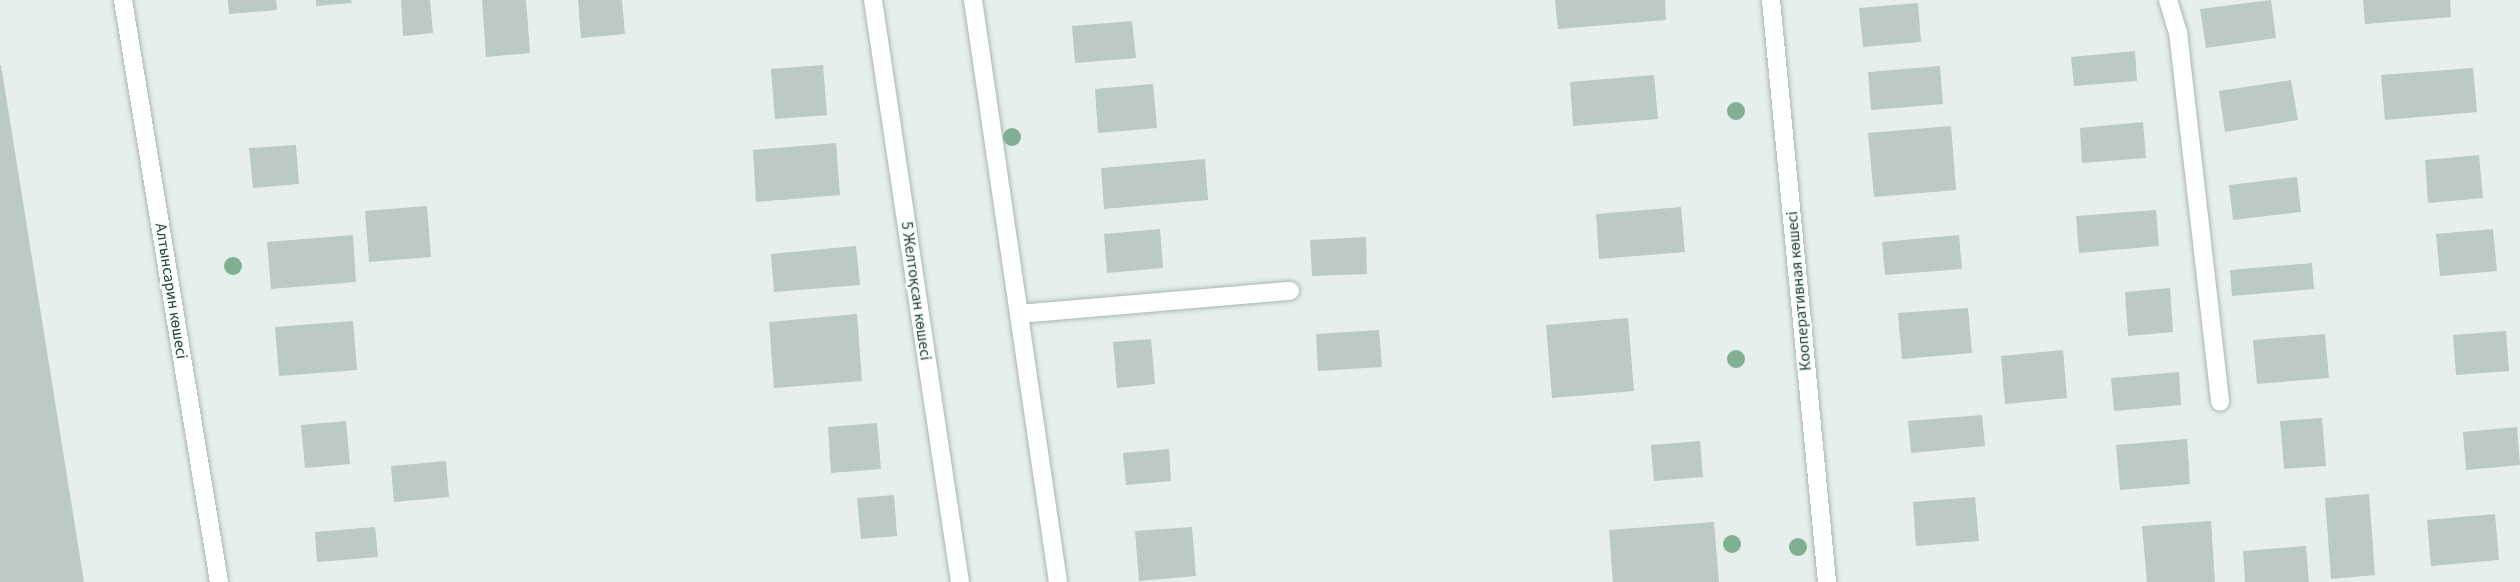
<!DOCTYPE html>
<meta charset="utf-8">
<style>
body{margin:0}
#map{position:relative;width:2520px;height:582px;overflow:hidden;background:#e6efeb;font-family:"Source Sans 3",sans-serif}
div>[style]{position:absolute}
.building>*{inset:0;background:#bbcac4}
.roads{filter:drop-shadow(0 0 2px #a8b8b2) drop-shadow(0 0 2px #a8b8b2)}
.service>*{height:18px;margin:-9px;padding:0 9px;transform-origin:9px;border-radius:9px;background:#fff}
.minor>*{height:18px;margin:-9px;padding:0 9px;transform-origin:9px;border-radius:9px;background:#fff}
.tertiary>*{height:18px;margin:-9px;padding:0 9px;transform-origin:9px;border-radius:9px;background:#fff}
.trees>*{width:18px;height:18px;margin:-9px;border-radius:50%;background:#80af93}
span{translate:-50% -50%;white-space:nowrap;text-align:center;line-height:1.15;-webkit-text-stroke:4.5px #f7fbf9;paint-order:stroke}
.street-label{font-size:16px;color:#24423a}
</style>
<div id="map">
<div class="building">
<i style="clip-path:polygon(228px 0,276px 0,277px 10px,229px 14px)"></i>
<i style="clip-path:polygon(316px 0,351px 0,352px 3px,316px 6px)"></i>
<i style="clip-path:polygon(401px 0,430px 0,433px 33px,403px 36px)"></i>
<i style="clip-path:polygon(482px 0,526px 0,530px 53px,486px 57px)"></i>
<i style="clip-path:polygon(578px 0,622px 0,625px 34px,581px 38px)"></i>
<i style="clip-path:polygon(1555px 0,1665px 0,1666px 20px,1558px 29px)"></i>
<i style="clip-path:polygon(2271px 0,2276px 38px,2206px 48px,2200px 9px)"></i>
<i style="clip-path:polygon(2363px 0,2450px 0,2451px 17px,2365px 24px)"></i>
<i style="clip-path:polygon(1918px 3px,1921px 42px,1863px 47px,1859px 8px)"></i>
<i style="clip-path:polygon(1132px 21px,1136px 58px,1075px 63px,1072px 26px)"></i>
<i style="clip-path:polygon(2135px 51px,2137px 81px,2074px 86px,2071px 57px)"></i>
<i style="clip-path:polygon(0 65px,1px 65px,84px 582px,0 582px)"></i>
<i style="clip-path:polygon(823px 65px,827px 115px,775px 119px,771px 69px)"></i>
<i style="clip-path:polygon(1940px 66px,1943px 104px,1871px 110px,1868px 72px)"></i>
<i style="clip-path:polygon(2473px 68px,2477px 112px,2385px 120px,2381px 75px)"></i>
<i style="clip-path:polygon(1654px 75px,1658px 119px,1573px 126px,1570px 82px)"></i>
<i style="clip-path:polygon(2291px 80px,2298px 120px,2225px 132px,2219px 91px)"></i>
<i style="clip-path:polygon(1153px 84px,1157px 128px,1098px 133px,1095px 89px)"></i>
<i style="clip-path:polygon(2143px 122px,2146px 158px,2082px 163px,2080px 128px)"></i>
<i style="clip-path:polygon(1951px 126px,1956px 190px,1874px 197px,1868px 133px)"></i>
<i style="clip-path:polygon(836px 143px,840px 195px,756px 202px,753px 150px)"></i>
<i style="clip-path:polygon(296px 145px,299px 184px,253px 188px,249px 148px)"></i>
<i style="clip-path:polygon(2479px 155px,2483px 198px,2428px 203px,2425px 160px)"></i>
<i style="clip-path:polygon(1205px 159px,1208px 200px,1104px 209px,1101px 168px)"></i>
<i style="clip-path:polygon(2297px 177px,2301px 212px,2233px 220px,2229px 185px)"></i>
<i style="clip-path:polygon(427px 206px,431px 257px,369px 262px,365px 211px)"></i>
<i style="clip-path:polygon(1681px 207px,1685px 252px,1599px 259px,1596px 214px)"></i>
<i style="clip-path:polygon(2156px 210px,2159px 246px,2079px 253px,2076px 216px)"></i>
<i style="clip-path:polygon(1160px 229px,1163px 268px,1107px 273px,1104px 234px)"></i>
<i style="clip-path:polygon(2493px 229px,2497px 271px,2440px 276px,2436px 234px)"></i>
<i style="clip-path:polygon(353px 235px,356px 282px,271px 289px,267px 242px)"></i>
<i style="clip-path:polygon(1959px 235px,1962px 269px,1885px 275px,1882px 242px)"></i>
<i style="clip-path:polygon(1366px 237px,1367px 274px,1312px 276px,1310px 240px)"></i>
<i style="clip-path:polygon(856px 246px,860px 285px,774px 292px,771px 254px)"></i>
<i style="clip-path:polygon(2312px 263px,2314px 289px,2232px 296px,2230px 270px)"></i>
<i style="clip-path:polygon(2170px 288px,2173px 332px,2128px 336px,2125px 292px)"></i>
<i style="clip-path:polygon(1968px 308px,1972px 353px,1902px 359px,1898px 313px)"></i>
<i style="clip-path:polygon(857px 314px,862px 381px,774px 388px,769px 322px)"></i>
<i style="clip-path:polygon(1628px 318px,1634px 391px,1552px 398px,1546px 325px)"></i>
<i style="clip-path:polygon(353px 321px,357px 370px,279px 376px,275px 327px)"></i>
<i style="clip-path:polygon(1379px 330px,1382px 367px,1318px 371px,1316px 334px)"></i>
<i style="clip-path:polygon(2506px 331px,2509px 371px,2456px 375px,2453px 335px)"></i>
<i style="clip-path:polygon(2325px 334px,2329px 378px,2257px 384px,2253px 340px)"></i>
<i style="clip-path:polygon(1151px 339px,1155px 384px,1117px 388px,1113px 342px)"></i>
<i style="clip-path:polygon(2063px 350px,2067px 398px,2005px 404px,2001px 356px)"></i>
<i style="clip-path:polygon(2179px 372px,2181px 405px,2114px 411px,2111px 378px)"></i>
<i style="clip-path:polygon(1982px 415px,1985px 446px,1911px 453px,1908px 421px)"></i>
<i style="clip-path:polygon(2322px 418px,2326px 466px,2284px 469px,2280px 421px)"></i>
<i style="clip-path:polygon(346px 421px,350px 464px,305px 468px,301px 425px)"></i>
<i style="clip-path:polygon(877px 423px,881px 469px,831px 473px,828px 427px)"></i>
<i style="clip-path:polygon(2517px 427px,2520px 465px,2466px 470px,2463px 432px)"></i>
<i style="clip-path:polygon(2187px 439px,2190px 484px,2120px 490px,2116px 445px)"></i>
<i style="clip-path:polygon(1700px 441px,1703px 477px,1654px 481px,1651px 445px)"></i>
<i style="clip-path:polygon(1169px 449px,1171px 481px,1126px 485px,1123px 453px)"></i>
<i style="clip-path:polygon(446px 461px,449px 497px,394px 502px,391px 466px)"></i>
<i style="clip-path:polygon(2369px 494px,2375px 575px,2331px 579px,2325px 498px)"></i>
<i style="clip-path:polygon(894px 495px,897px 536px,861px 539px,857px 498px)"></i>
<i style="clip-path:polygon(1975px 497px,1979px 541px,1916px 546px,1913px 502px)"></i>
<i style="clip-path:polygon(2495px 514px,2499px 560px,2431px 566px,2427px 520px)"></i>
<i style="clip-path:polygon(2211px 521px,2215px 582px,2147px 582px,2142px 526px)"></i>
<i style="clip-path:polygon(1714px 522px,1719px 582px,1613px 582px,1609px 530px)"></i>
<i style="clip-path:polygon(375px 527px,378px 557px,317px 562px,315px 532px)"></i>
<i style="clip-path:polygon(1192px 527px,1196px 576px,1139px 581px,1135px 531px)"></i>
<i style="clip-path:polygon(2306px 546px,2309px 582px,2245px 582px,2243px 551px)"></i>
</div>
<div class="roads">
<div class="service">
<i style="left:2168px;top:0;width:34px;rotate:73deg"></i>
<i style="left:2178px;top:32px;width:372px;rotate:83.5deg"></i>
<i style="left:1019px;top:314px;width:272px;rotate:-4.9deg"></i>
</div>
<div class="minor">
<i style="left:873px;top:0;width:588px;rotate:81.5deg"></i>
<i style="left:973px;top:0;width:588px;rotate:81.69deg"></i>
<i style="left:1771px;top:0;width:585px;rotate:84.5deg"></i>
</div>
<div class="tertiary">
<i style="left:123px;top:0;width:590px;rotate:80.63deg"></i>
</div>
</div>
<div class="trees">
<i style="left:1736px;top:111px"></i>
<i style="left:1012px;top:137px"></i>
<i style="left:233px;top:266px"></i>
<i style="left:1736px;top:359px"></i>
<i style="left:1732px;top:544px"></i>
<i style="left:1798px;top:547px"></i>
</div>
<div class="street-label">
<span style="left:171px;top:291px;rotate:81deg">Алтынсарин көшесі</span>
<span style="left:916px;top:291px;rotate:82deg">5 Желтоқсан көшесі</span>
<span style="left:1799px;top:291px;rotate:-95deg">Кооперативная көшесі</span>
</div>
</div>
